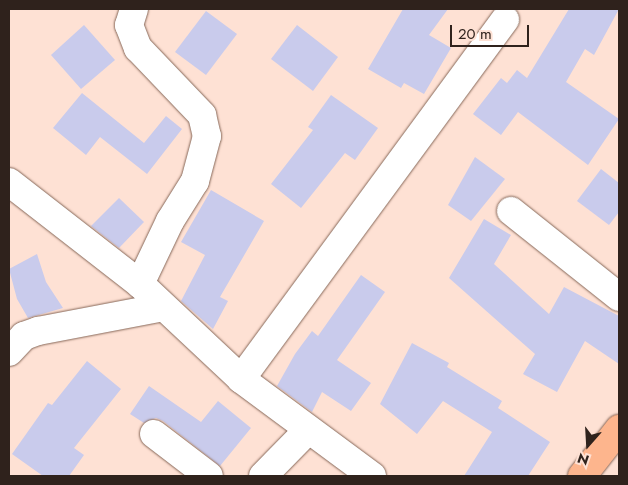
<!DOCTYPE html>
<style>
body{margin:0}
#map{position:relative;width:628px;height:485px;overflow:hidden;background:#fee1d4;font-family:Jost,sans-serif}
div>[style]{position:absolute}
.building>*{inset:0;background:#c9cbec}
.roads{filter:drop-shadow(0 0 1px #876859) drop-shadow(0 0 1px #876859)}
.minor>*{height:28px;margin:-14px;padding:0 14px;transform-origin:14px;border-radius:14px;background:#fff}
.major>*{height:28px;margin:-14px;padding:0 14px;transform-origin:14px;border-radius:14px;background:#fdb58d}
span{translate:-50% -50%;white-space:nowrap;text-align:center;line-height:1.15;-webkit-text-stroke:4px #fee1d4;paint-order:stroke}
.frame{position:absolute;inset:0;border:10px solid #2f221c;pointer-events:none}
.north{position:absolute;left:563px;top:420px;width:50px;height:50px;-webkit-text-stroke:4px #fee1d4;paint-order:stroke;rotate:199deg;font-size:14px;font-weight:700;line-height:20px;text-align:center;color:#2f221c}
.north::after{content:'';display:block;margin:auto;width:18px;height:22px;background:#2f221c;clip-path:polygon(50% 0,100% 100%,50% 72%,0 100%)}
.scale{position:absolute;left:450px;top:25px;width:79px;height:22px;box-sizing:border-box;border:2px solid #2f221c;border-top:0;padding-left:6px;font-size:15px;line-height:18px;white-space:nowrap;color:#2f221c;-webkit-text-stroke:4px #fee1d4;paint-order:stroke}
</style>
<div id="map">
<div class="building">
<i style="clip-path:polygon(403px 9px,448px 9px,429px 35px,451px 48px,424px 94px,404px 83px,401px 88px,368px 69px)"></i>
<i style="clip-path:polygon(569px 9px,619px 9px,594px 55px,585px 49px,566px 82px,619px 119px,588px 165px,518px 112px,501px 135px,473px 114px,501px 78px,507px 83px,517px 70px,527px 78px)"></i>
<i style="clip-path:polygon(206px 11px,237px 34px,206px 75px,175px 52px)"></i>
<i style="clip-path:polygon(84px 25px,115px 60px,81px 89px,51px 55px)"></i>
<i style="clip-path:polygon(297px 25px,338px 57px,313px 91px,271px 59px)"></i>
<i style="clip-path:polygon(82px 93px,144px 143px,166px 116px,182px 129px,147px 174px,100px 137px,86px 155px,53px 128px)"></i>
<i style="clip-path:polygon(331px 95px,378px 128px,355px 160px,345px 153px,301px 208px,271px 184px,313px 130px,308px 127px)"></i>
<i style="clip-path:polygon(475px 157px,505px 179px,471px 221px,448px 205px)"></i>
<i style="clip-path:polygon(601px 169px,619px 183px,619px 212px,609px 225px,577px 201px)"></i>
<i style="clip-path:polygon(211px 190px,264px 221px,220px 297px,228px 301px,213px 329px,181px 301px,205px 255px,181px 242px)"></i>
<i style="clip-path:polygon(119px 198px,144px 222px,119px 248px,91px 226px)"></i>
<i style="clip-path:polygon(484px 219px,511px 235px,494px 264px,549px 314px,564px 287px,619px 316px,619px 364px,585px 341px,557px 392px,523px 374px,535px 354px,449px 278px)"></i>
<i style="clip-path:polygon(37px 254px,46px 282px,63px 308px,28px 318px,17px 299px,9px 269px)"></i>
<i style="clip-path:polygon(361px 275px,385px 292px,337px 360px,371px 383px,351px 411px,322px 392px,312px 412px,277px 386px,295px 354px,312px 331px,318px 336px)"></i>
<i style="clip-path:polygon(412px 343px,449px 363px,447px 367px,502px 401px,498px 408px,550px 442px,528px 476px,464px 476px,492px 432px,443px 401px,417px 434px,380px 404px)"></i>
<i style="clip-path:polygon(87px 361px,121px 389px,74px 448px,84px 455px,69px 476px,43px 476px,12px 454px,48px 403px,52px 405px)"></i>
<i style="clip-path:polygon(149px 386px,201px 422px,218px 401px,251px 428px,220px 466px,163px 421px,156px 418px,144px 423px,130px 414px)"></i>
</div>
<div class="roads">
<div class="minor">
<i style="left:134px;top:9px;width:17px;rotate:107deg"></i>
<i style="left:129px;top:25px;width:25px;rotate:69deg"></i>
<i style="left:138px;top:48px;width:93px;rotate:46.3deg"></i>
<i style="left:202px;top:115px;width:22px;rotate:77deg"></i>
<i style="left:207px;top:136px;width:47px;rotate:104.9deg"></i>
<i style="left:195px;top:181px;width:47px;rotate:122deg"></i>
<i style="left:170px;top:221px;width:70px;rotate:115.5deg"></i>
<i style="left:9px;top:182px;width:166px;rotate:37.9deg"></i>
<i style="left:140px;top:284px;width:139px;rotate:43.2deg"></i>
<i style="left:241px;top:379px;width:163px;rotate:36.5deg"></i>
<i style="left:511px;top:211px;width:138px;rotate:38.5deg"></i>
<i style="left:9px;top:352px;width:22px;rotate:-47deg"></i>
<i style="left:24px;top:336px;width:15px;rotate:-20deg"></i>
<i style="left:38px;top:331px;width:128px;rotate:-10.8deg"></i>
<i style="left:241px;top:379px;width:446px;rotate:-53.7deg"></i>
<i style="left:154px;top:434px;width:69px;rotate:37.4deg"></i>
<i style="left:263px;top:476px;width:63px;rotate:-45.6deg"></i>
</div>
<div class="major">
<i style="left:582px;top:476px;width:60px;rotate:-51.8deg"></i>
</div>
</div>
<div class="frame"></div>
<div class="north">N</div>
<div class="scale">20 m</div>
</div>
